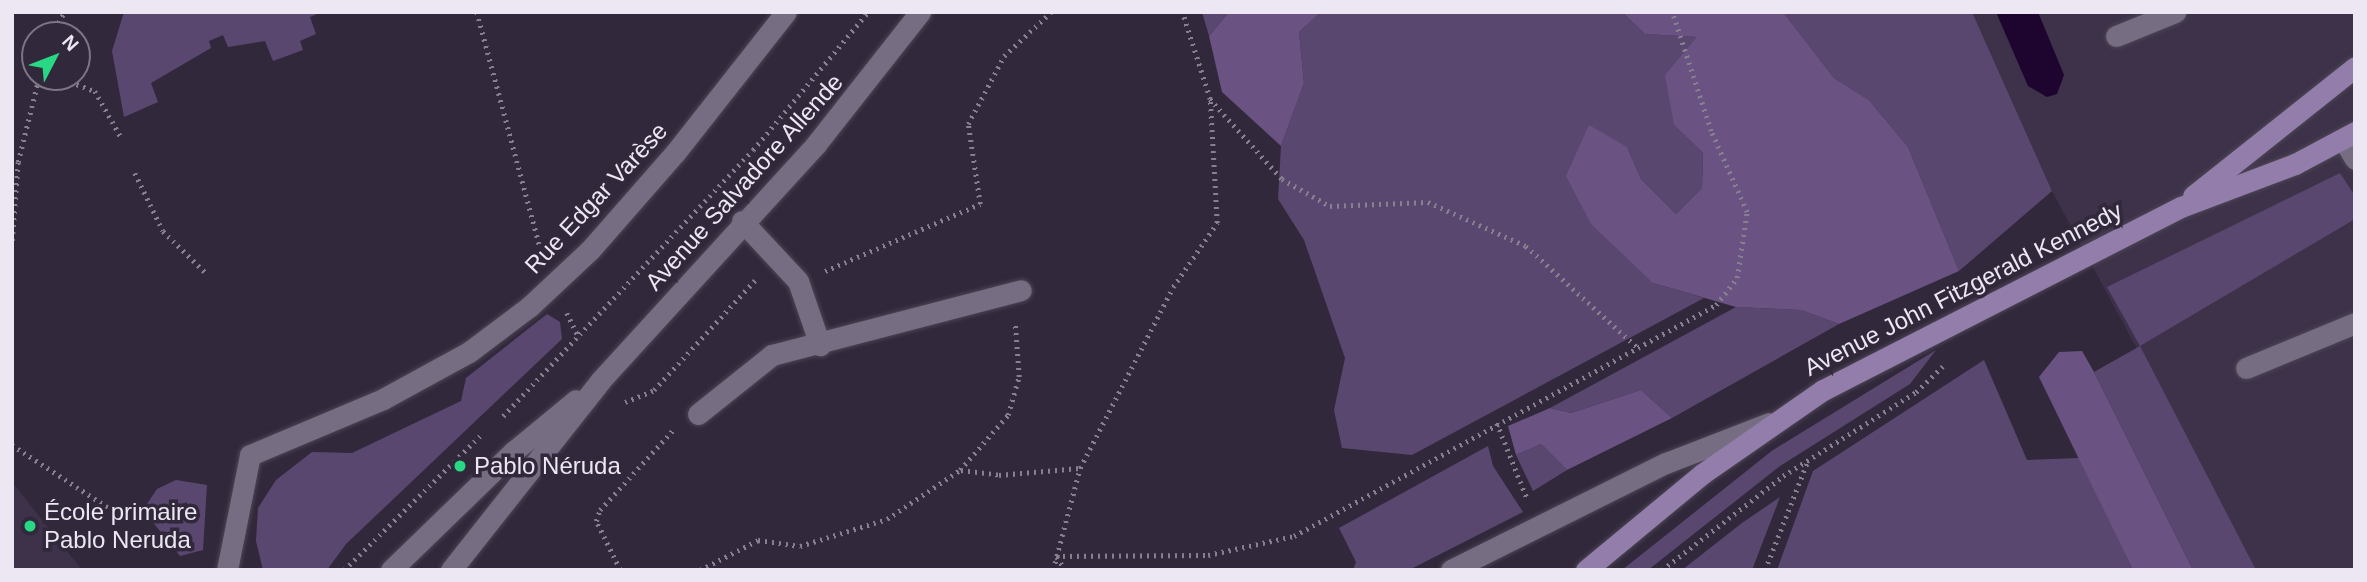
<!DOCTYPE html>
<meta charset="utf-8">
<style>
body{margin:0}
#map{position:relative;width:2367px;height:582px;overflow:hidden;background:#31293b;font-family:Arial,sans-serif}
div>[style]{position:absolute}
.built>*{inset:0;background:#3d3249}
.green>*{inset:0;background:#5a476f}
.forest>*{inset:0;background:#6a5283}
.water>*{inset:0;background:#1d052f}
.path>*{height:4.5px;margin-top:-2.25px;transform-origin:0;background:repeating-linear-gradient(90deg,#87808f 0 2px,transparent 0 7px)}
.roads{filter:drop-shadow(0 0 2px #4c4454) drop-shadow(0 0 2px #4c4454)}
.minor>*{height:21px;margin:-10.5px;padding:0 10.5px;transform-origin:10.5px;border-radius:10.5px;background:#776d82}
.major>*{height:21px;margin:-10.5px;padding:0 10.5px;transform-origin:10.5px;border-radius:10.5px;background:#937dab}
.dots>*{width:19px;height:19px;translate:-50% -50%;box-sizing:border-box;border:4px solid #31293b;border-radius:50%}
span{translate:-50% -50%;white-space:nowrap;text-align:center;line-height:1.15;-webkit-text-stroke:7px #31293b;paint-order:stroke}
.street-label{font-size:24px;color:#ece7f3}
.poi-label{font-size:24px;color:#ece7f3}
.left{translate:0 -50%;text-align:left}
.frame{position:absolute;inset:0;border:14px solid #ece7f3;pointer-events:none}
.north{position:absolute;left:21px;top:21px;width:70px;height:70px;box-sizing:border-box;background:#31293b;border:2px solid #7c7585;border-radius:50%;rotate:48deg;font-size:19px;font-weight:700;line-height:28px;text-align:center;color:#ece7f3}
.north::after{content:'';display:block;margin:auto;width:24px;height:32px;background:#28d885;clip-path:polygon(50% 0,100% 100%,50% 72%,0 100%)}
</style>
<div id="map">
<div class="built">
<i style="clip-path:polygon(1972px 12px,2355px 12px,2355px 570px,2256px 570px,2052px 191px)"></i>
<i style="clip-path:polygon(12px 482px,82px 570px,12px 570px)"></i>
</div>
<div class="green">
<i style="clip-path:polygon(124px 12px,322px 12px,310px 17px,316px 34px,300px 41px,303px 50px,273px 61px,265px 41px,228px 47px,223px 35px,209px 41px,211px 48px,151px 83px,158px 102px,124px 117px,112px 51px)"></i>
<i style="clip-path:polygon(1202px 12px,1229px 12px,1209px 36px)"></i>
<i style="clip-path:polygon(1321px 12px,1622px 12px,1645px 34px,1698px 37px,1674px 125px,1703px 153px,1702px 188px,1676px 214px,1641px 179px,1627px 147px,1653px 283px,1704px 298px,1412px 455px,1342px 448px,1334px 410px,1345px 358px,1304px 240px,1278px 199px,1281px 146px,1304px 83px,1299px 32px)"></i>
<i style="clip-path:polygon(1783px 12px,1972px 12px,2052px 191px,1959px 271px,1908px 147px,1869px 100px,1834px 78px)"></i>
<i style="clip-path:polygon(2340px 173px,2355px 196px,2355px 219px,2140px 346px,2256px 570px,2193px 570px,2094px 372px,2140px 346px,2107px 287px)"></i>
<i style="clip-path:polygon(1736px 307px,1801px 310px,1839px 324px,1672px 418px,1641px 390px,1571px 413px,1550px 408px)"></i>
<i style="clip-path:polygon(547px 314px,560px 322px,562px 339px,346px 544px,327px 570px,263px 570px,256px 541px,258px 508px,276px 480px,312px 452px,352px 453px,461px 401px,466px 378px)"></i>
<i style="clip-path:polygon(1936px 350px,1910px 384px,1780px 466px,1648px 570px,1622px 570px,1773px 450px)"></i>
<i style="clip-path:polygon(1984px 360px,2027px 460px,2079px 458px,2133px 570px,1777px 570px,1813px 471px)"></i>
<i style="clip-path:polygon(1541px 444px,1567px 470px,1533px 491px,1516px 455px)"></i>
<i style="clip-path:polygon(1488px 446px,1493px 466px,1523px 512px,1409px 570px,1353px 570px,1356px 562px,1339px 528px)"></i>
<i style="clip-path:polygon(176px 480px,207px 485px,203px 550px,180px 556px,143px 510px,157px 489px)"></i>
<i style="clip-path:polygon(1780px 497px,1752px 570px,1682px 570px,1742px 523px)"></i>
</div>
<div class="forest">
<i style="clip-path:polygon(1229px 12px,1321px 12px,1299px 32px,1304px 83px,1281px 146px,1222px 92px,1209px 36px)"></i>
<i style="clip-path:polygon(1622px 12px,1783px 12px,1834px 78px,1869px 100px,1908px 147px,1959px 271px,1839px 324px,1801px 310px,1736px 307px,1653px 283px,1591px 224px,1566px 176px,1589px 125px,1627px 147px,1641px 179px,1676px 214px,1702px 188px,1703px 153px,1674px 125px,1665px 75px,1697px 37px,1645px 34px)"></i>
<i style="clip-path:polygon(2082px 351px,2094px 372px,2193px 570px,2133px 570px,2039px 377px,2059px 352px)"></i>
<i style="clip-path:polygon(1641px 390px,1672px 418px,1567px 470px,1541px 444px,1516px 455px,1508px 426px,1550px 408px,1571px 413px)"></i>
</div>
<div class="water">
<i style="clip-path:polygon(1996px 12px,2038px 12px,2064px 75px,2057px 94px,2047px 97px,2028px 86px)"></i>
</div>
<div class="path">
<i style="left:477px;top:12px;width:252px;rotate:75deg"></i>
<i style="left:52px;top:35px;width:26px;rotate:-62deg"></i>
<i style="left:57px;top:77px;width:40px;rotate:20.2deg"></i>
<i style="left:95px;top:91px;width:55px;rotate:60.6deg"></i>
<i style="left:1210px;top:99px;width:108px;rotate:48deg"></i>
<i style="left:1282px;top:179px;width:55px;rotate:29.4deg"></i>
<i style="left:1330px;top:206px;width:98px;rotate:-2.3deg"></i>
<i style="left:1428px;top:202px;width:107px;rotate:24.2deg"></i>
<i style="left:1526px;top:246px;width:151px;rotate:42.3deg"></i>
<i style="left:135px;top:173px;width:64px;rotate:64.2deg"></i>
<i style="left:163px;top:231px;width:62px;rotate:44.3deg"></i>
<i style="left:12px;top:241px;width:79px;rotate:-85.7deg"></i>
<i style="left:18px;top:162px;width:88px;rotate:-76.1deg"></i>
<i style="left:825px;top:271px;width:169px;rotate:-23.4deg"></i>
<i style="left:980px;top:204px;width:81px;rotate:-98.5deg"></i>
<i style="left:968px;top:124px;width:77px;rotate:-62.1deg"></i>
<i style="left:1004px;top:56px;width:64px;rotate:-43.1deg"></i>
<i style="left:567px;top:313px;width:28px;rotate:64deg"></i>
<i style="left:625px;top:402px;width:31px;rotate:-22deg"></i>
<i style="left:654px;top:390px;width:149px;rotate:-47.4deg"></i>
<i style="left:503px;top:416px;width:365px;rotate:-46.8deg"></i>
<i style="left:753px;top:150px;width:180px;rotate:-50.2deg"></i>
<i style="left:1497px;top:423px;width:81px;rotate:68.2deg"></i>
<i style="left:12px;top:445px;width:123px;rotate:33deg"></i>
<i style="left:961px;top:470px;width:38px;rotate:7deg"></i>
<i style="left:999px;top:475px;width:81px;rotate:-4.9deg"></i>
<i style="left:1056px;top:556px;width:152px;rotate:-0.4deg"></i>
<i style="left:1208px;top:555px;width:88px;rotate:-12.5deg"></i>
<i style="left:1294px;top:536px;width:481px;rotate:-28.7deg"></i>
<i style="left:1716px;top:305px;width:34px;rotate:-52deg"></i>
<i style="left:1737px;top:278px;width:67px;rotate:-81.4deg"></i>
<i style="left:1747px;top:212px;width:89px;rotate:-114deg"></i>
<i style="left:1711px;top:131px;width:125px;rotate:-108.1deg"></i>
<i style="left:1057px;top:557px;width:15px;rotate:58deg"></i>
<i style="left:344px;top:570px;width:195px;rotate:-44.6deg"></i>
<i style="left:620px;top:570px;width:55px;rotate:-116.1deg"></i>
<i style="left:596px;top:521px;width:12px;rotate:-70deg"></i>
<i style="left:600px;top:510px;width:110px;rotate:-47.6deg"></i>
<i style="left:700px;top:570px;width:65px;rotate:-27.3deg"></i>
<i style="left:758px;top:540px;width:42px;rotate:8.1deg"></i>
<i style="left:800px;top:546px;width:91px;rotate:-17.2deg"></i>
<i style="left:887px;top:519px;width:88px;rotate:-33.9deg"></i>
<i style="left:960px;top:470px;width:73px;rotate:-48.9deg"></i>
<i style="left:1008px;top:415px;width:40px;rotate:-74deg"></i>
<i style="left:1019px;top:377px;width:54px;rotate:-94.2deg"></i>
<i style="left:1053px;top:570px;width:106px;rotate:-75.2deg"></i>
<i style="left:1080px;top:468px;width:203px;rotate:-62.8deg"></i>
<i style="left:1173px;top:287px;width:78px;rotate:-55.5deg"></i>
<i style="left:1217px;top:223px;width:124px;rotate:-93.2deg"></i>
<i style="left:1210px;top:99px;width:91px;rotate:-107.8deg"></i>
<i style="left:1662px;top:570px;width:153px;rotate:-37.8deg"></i>
<i style="left:1783px;top:476px;width:157px;rotate:-32.3deg"></i>
<i style="left:1916px;top:392px;width:37px;rotate:-44deg"></i>
<i style="left:1765px;top:570px;width:115px;rotate:-68.6deg"></i>
</div>
<div class="roads">
<div class="minor">
<i style="left:2116px;top:36px;width:64px;rotate:-22.1deg"></i>
<i style="left:2343px;top:139px;width:23px;rotate:59deg"></i>
<i style="left:742px;top:221px;width:82px;rotate:47deg"></i>
<i style="left:798px;top:281px;width:68px;rotate:71deg"></i>
<i style="left:2246px;top:368px;width:118px;rotate:-22.4deg"></i>
<i style="left:698px;top:414px;width:95px;rotate:-38.6deg"></i>
<i style="left:772px;top:355px;width:257px;rotate:-14.6deg"></i>
<i style="left:227px;top:570px;width:117px;rotate:-78.7deg"></i>
<i style="left:250px;top:455px;width:144px;rotate:-22.8deg"></i>
<i style="left:383px;top:399px;width:98px;rotate:-28.7deg"></i>
<i style="left:469px;top:352px;width:75px;rotate:-36.9deg"></i>
<i style="left:529px;top:307px;width:83px;rotate:-43.1deg"></i>
<i style="left:590px;top:250px;width:129px;rotate:-48.8deg"></i>
<i style="left:675px;top:153px;width:179px;rotate:-51.8deg"></i>
<i style="left:391px;top:570px;width:171px;rotate:-44.1deg"></i>
<i style="left:514px;top:451px;width:80px;rotate:-39.4deg"></i>
<i style="left:451px;top:570px;width:241px;rotate:-51.7deg"></i>
<i style="left:600px;top:381px;width:322px;rotate:-47.6deg"></i>
<i style="left:817px;top:143px;width:167px;rotate:-51.8deg"></i>
<i style="left:1451px;top:570px;width:240px;rotate:-26.5deg"></i>
<i style="left:1666px;top:463px;width:110px;rotate:-21.2deg"></i>
</div>
<div class="major">
<i style="left:2193px;top:196px;width:207px;rotate:-38.5deg"></i>
<i style="left:1586px;top:570px;width:151px;rotate:-39.6deg"></i>
<i style="left:1702px;top:474px;width:147px;rotate:-34.8deg"></i>
<i style="left:1823px;top:390px;width:402px;rotate:-27.1deg"></i>
<i style="left:2181px;top:207px;width:122px;rotate:-20.7deg"></i>
<i style="left:2295px;top:164px;width:68px;rotate:-28.1deg"></i>
</div>
</div>
<div class="dots">
<i style="left:460px;top:466px;background:#28d885"></i>
<i style="left:30px;top:526px;background:#28d885"></i>
</div>
<div class="street-label">
<span style="left:744px;top:182px;rotate:-48deg">Avenue Salvadore Allende</span>
<span style="left:596px;top:198px;rotate:-47deg">Rue Edgar Varèse</span>
<span style="left:1963px;top:289px;rotate:-27deg">Avenue John Fitzgerald Kennedy</span>
</div>
<div class="poi-label">
<span class="left" style="left:474px;top:466px">Pablo Néruda</span>
<span class="left" style="left:44px;top:526px">École primaire<br>Pablo Neruda</span>
</div>
<div class="frame"></div>
<div class="north">N</div>
</div>
